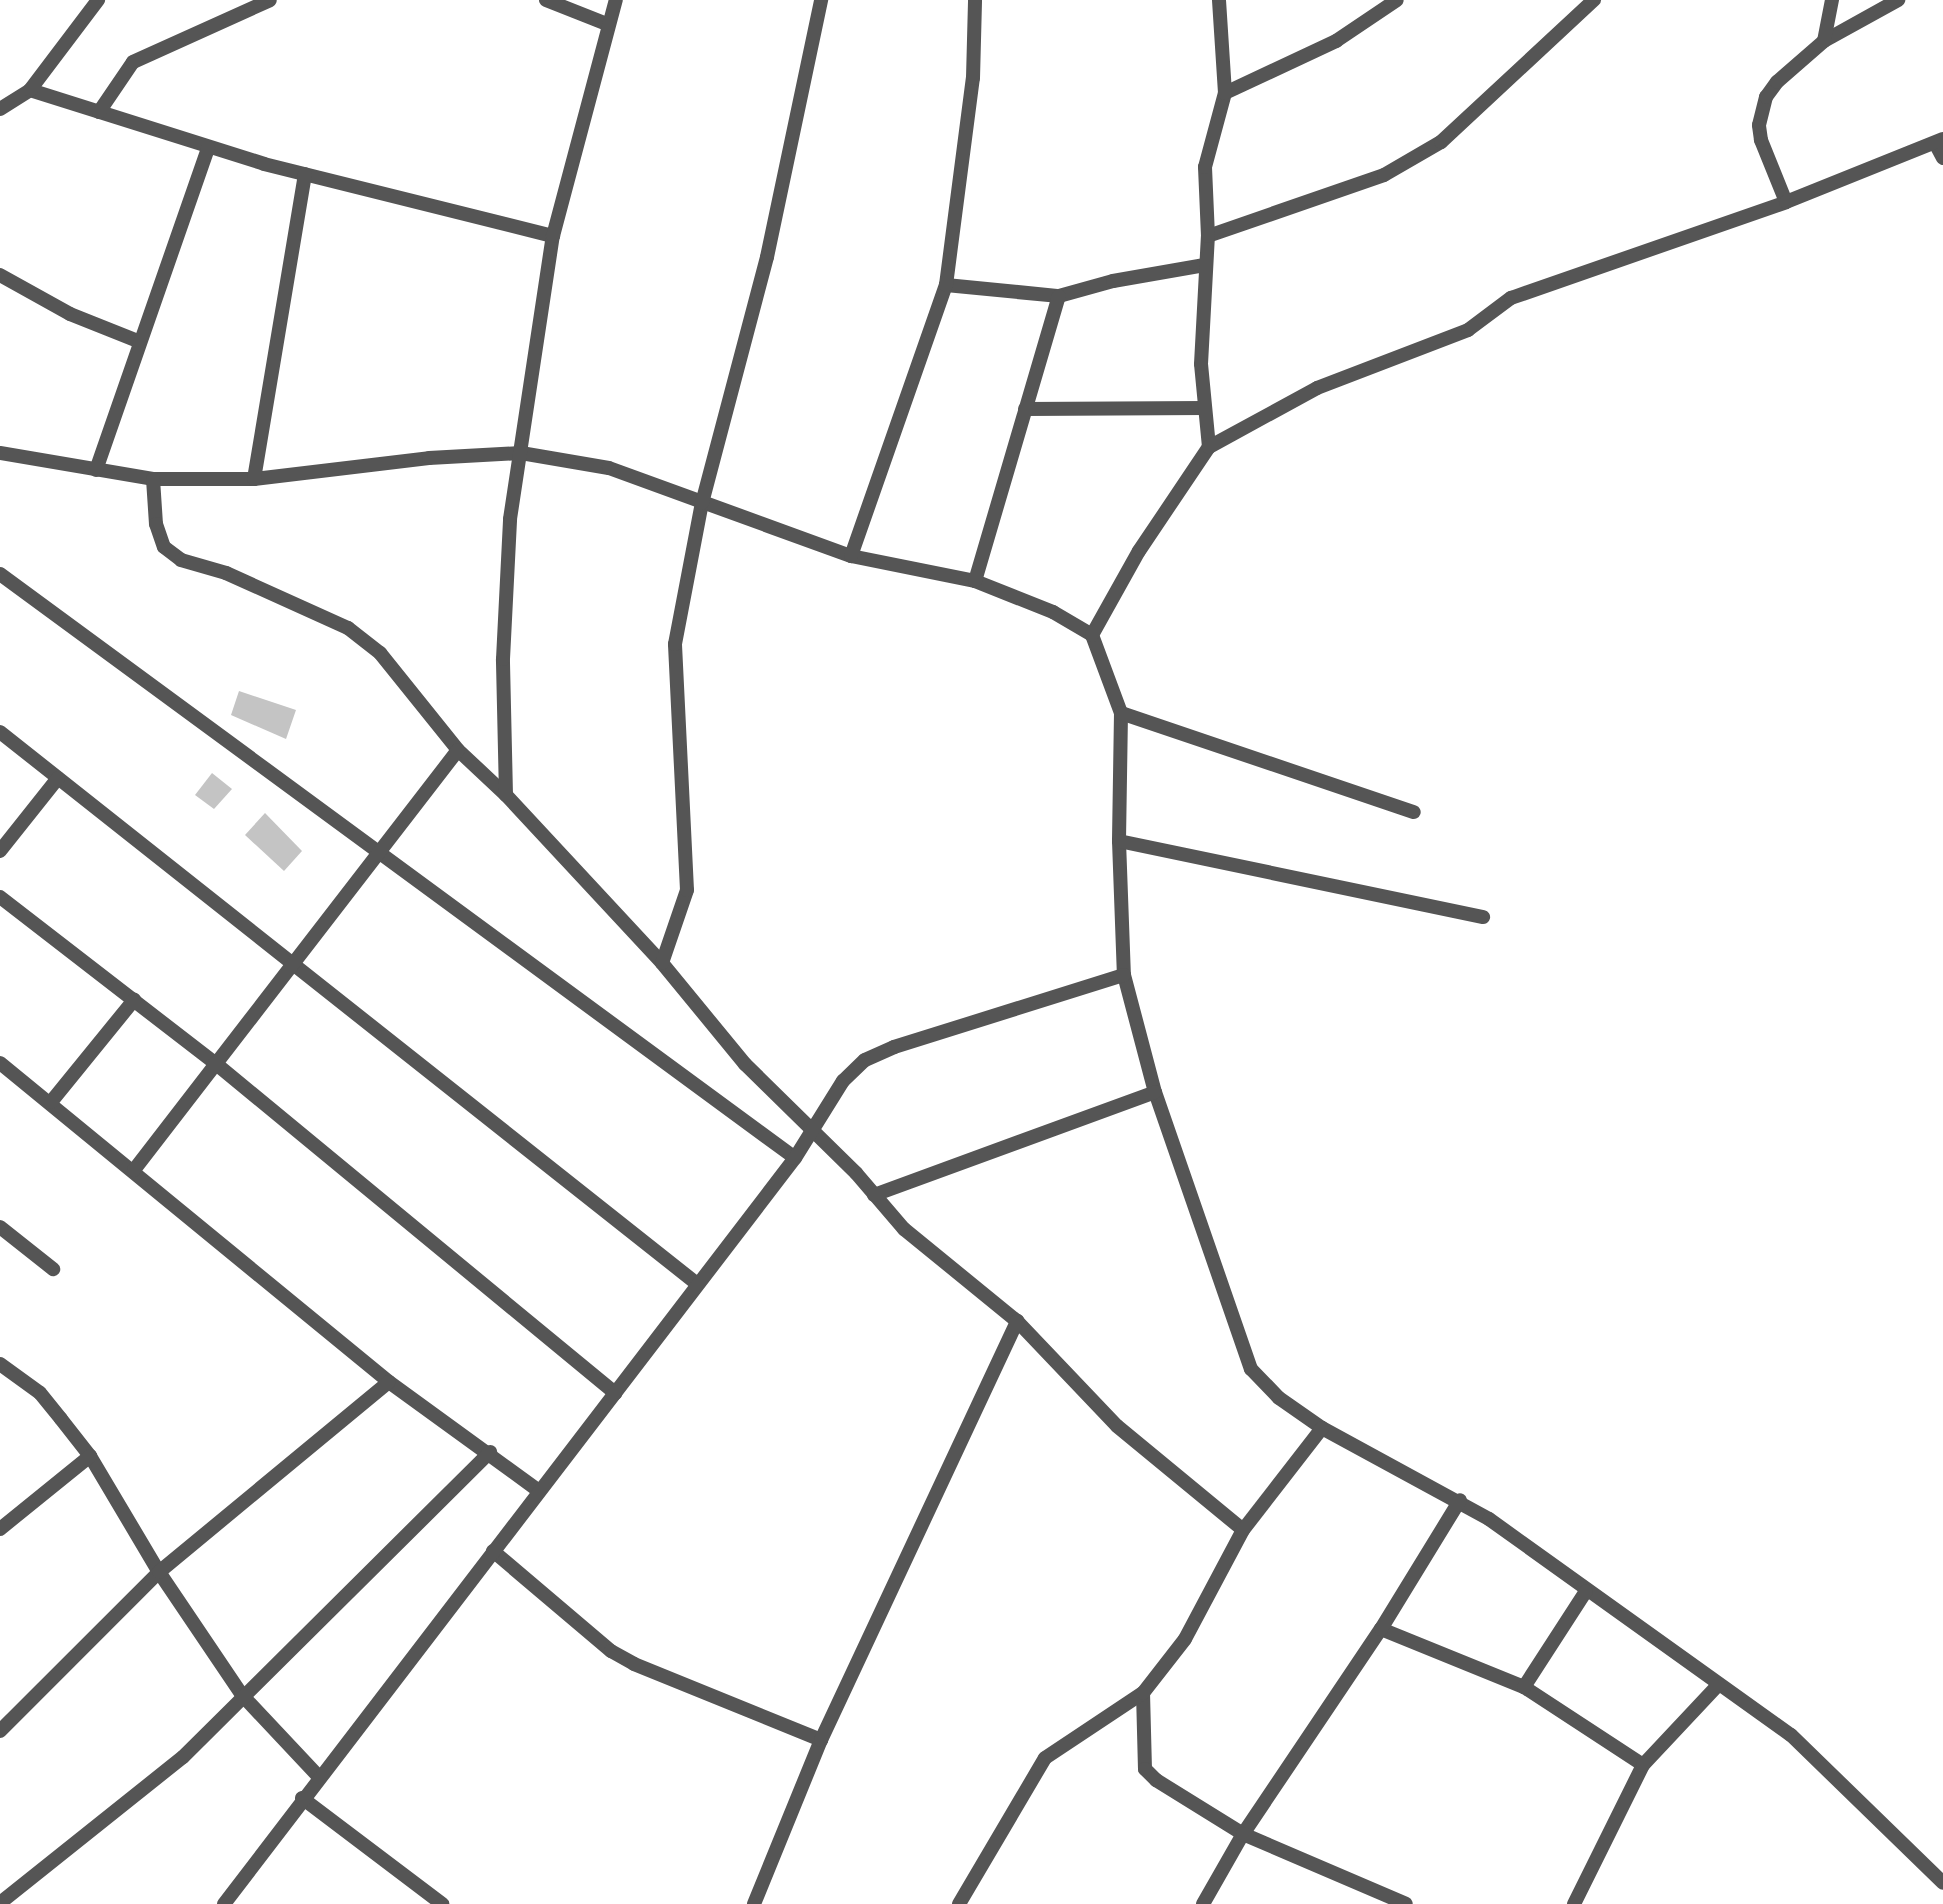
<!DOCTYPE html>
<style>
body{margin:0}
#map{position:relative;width:1943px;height:1904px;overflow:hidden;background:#fff;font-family:Lato,sans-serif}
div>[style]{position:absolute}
.building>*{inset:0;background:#c4c4c4}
.minor>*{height:14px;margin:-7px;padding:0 7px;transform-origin:7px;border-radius:7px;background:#555}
span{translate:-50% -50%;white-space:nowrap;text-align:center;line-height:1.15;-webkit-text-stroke:7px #fff;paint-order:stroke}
</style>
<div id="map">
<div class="building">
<i style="clip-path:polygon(239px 691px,296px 710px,286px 739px,231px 715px)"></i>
<i style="clip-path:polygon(212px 773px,232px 789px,214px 809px,195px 795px)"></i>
<i style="clip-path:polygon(265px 813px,302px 851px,284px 871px,245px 835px)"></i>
</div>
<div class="minor">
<i style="left:546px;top:0;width:66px;rotate:21.5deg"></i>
<i style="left:1824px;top:41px;width:85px;rotate:-29deg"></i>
<i style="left:30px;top:90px;width:245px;rotate:17.5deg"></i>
<i style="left:264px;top:164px;width:298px;rotate:14deg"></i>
<i style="left:1225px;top:93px;width:123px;rotate:-25.1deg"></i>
<i style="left:1336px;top:41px;width:73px;rotate:-33.9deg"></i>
<i style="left:0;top:109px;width:36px;rotate:-32deg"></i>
<i style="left:30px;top:90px;width:113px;rotate:-52.9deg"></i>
<i style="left:99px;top:112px;width:60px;rotate:-55.8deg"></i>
<i style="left:133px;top:62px;width:150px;rotate:-24.3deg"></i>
<i style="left:1935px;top:143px;width:17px;rotate:62deg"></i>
<i style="left:1786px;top:202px;width:67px;rotate:-112deg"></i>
<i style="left:1761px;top:140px;width:15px;rotate:-98deg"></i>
<i style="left:1759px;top:125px;width:29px;rotate:-76deg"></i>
<i style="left:1766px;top:97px;width:19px;rotate:-54deg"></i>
<i style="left:1777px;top:82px;width:62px;rotate:-41.1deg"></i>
<i style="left:1824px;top:41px;width:42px;rotate:-79deg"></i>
<i style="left:1208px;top:236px;width:186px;rotate:-19.1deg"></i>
<i style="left:1384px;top:175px;width:66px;rotate:-30.1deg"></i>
<i style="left:1441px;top:142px;width:209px;rotate:-42.9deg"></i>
<i style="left:0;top:275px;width:80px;rotate:29.1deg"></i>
<i style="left:70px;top:314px;width:75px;rotate:21.8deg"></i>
<i style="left:946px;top:285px;width:114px;rotate:5.6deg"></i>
<i style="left:1059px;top:296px;width:56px;rotate:-15.5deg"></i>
<i style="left:1113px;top:281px;width:93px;rotate:-9.9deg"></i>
<i style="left:1025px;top:409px;width:180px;rotate:-0.3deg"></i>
<i style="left:1209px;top:447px;width:83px;rotate:-95.5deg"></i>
<i style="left:1201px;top:364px;width:128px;rotate:-86.9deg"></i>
<i style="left:1208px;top:236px;width:69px;rotate:-92.5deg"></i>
<i style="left:1205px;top:167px;width:77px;rotate:-74.9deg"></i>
<i style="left:1225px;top:93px;width:93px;rotate:-93.7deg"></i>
<i style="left:0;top:453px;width:155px;rotate:9.6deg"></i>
<i style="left:153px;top:479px;width:101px"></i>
<i style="left:254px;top:479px;width:176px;rotate:-6.8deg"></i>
<i style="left:429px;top:458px;width:92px;rotate:-3.1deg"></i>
<i style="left:521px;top:453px;width:89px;rotate:9.7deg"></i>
<i style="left:609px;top:468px;width:258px;rotate:20deg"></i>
<i style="left:851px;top:556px;width:126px;rotate:11.4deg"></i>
<i style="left:975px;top:581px;width:84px;rotate:21.7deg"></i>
<i style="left:1053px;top:612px;width:45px;rotate:30.5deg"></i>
<i style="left:1092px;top:635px;width:83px;rotate:69.6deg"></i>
<i style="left:1121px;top:713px;width:128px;rotate:90.9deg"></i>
<i style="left:1119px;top:841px;width:134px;rotate:87.9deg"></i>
<i style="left:1124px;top:975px;width:121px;rotate:75.2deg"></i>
<i style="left:1155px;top:1092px;width:293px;rotate:70.9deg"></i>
<i style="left:1251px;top:1369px;width:40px;rotate:46deg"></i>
<i style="left:1279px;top:1398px;width:52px;rotate:34.9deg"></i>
<i style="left:1322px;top:1428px;width:190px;rotate:28.6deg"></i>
<i style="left:1489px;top:1519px;width:371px;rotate:35.6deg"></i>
<i style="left:1791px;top:1735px;width:212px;rotate:44.2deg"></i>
<i style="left:96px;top:470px;width:341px;rotate:-70.8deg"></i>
<i style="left:153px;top:479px;width:45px;rotate:86.2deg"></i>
<i style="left:156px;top:524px;width:24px;rotate:71deg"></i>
<i style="left:164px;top:547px;width:21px;rotate:37deg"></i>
<i style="left:181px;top:560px;width:47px;rotate:16.1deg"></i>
<i style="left:226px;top:573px;width:134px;rotate:24.3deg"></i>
<i style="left:348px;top:628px;width:41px;rotate:38deg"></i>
<i style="left:380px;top:653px;width:124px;rotate:51.2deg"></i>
<i style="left:458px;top:750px;width:66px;rotate:43.2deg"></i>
<i style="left:506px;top:795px;width:229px;rotate:47.1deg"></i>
<i style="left:662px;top:963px;width:131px;rotate:50.6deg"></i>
<i style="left:745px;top:1064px;width:156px;rotate:44.5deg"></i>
<i style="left:856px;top:1173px;width:74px;rotate:49.4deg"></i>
<i style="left:904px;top:1229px;width:146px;rotate:39.2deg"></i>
<i style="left:1017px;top:1321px;width:145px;rotate:46.4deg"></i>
<i style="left:1117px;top:1426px;width:163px;rotate:39.5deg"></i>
<i style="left:254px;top:479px;width:309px;rotate:-80.5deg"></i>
<i style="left:851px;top:556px;width:287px;rotate:-70.7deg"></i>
<i style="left:946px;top:285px;width:209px;rotate:-82.6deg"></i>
<i style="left:973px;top:78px;width:78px;rotate:-88.5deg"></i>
<i style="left:0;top:574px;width:986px;rotate:36.3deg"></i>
<i style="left:975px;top:581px;width:297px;rotate:-73.6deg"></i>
<i style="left:1092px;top:635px;width:96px;rotate:-60.8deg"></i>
<i style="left:1139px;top:551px;width:125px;rotate:-56.1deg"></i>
<i style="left:1209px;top:447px;width:123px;rotate:-28.6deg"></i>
<i style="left:1317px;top:388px;width:162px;rotate:-21deg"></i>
<i style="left:1468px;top:330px;width:54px;rotate:-36.7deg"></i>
<i style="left:1511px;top:298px;width:291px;rotate:-19.2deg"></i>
<i style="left:1786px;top:202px;width:169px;rotate:-21.9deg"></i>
<i style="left:1121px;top:713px;width:309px;rotate:18.7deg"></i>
<i style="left:0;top:732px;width:888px;rotate:38.37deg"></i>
<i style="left:506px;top:795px;width:136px;rotate:-91.3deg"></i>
<i style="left:503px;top:659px;width:140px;rotate:-87.1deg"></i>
<i style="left:510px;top:519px;width:286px;rotate:-81.4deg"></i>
<i style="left:553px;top:236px;width:244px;rotate:-75.1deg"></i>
<i style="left:1119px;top:841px;width:372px;rotate:11.8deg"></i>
<i style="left:0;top:851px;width:93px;rotate:-51.5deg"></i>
<i style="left:0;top:897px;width:272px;rotate:37.7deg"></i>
<i style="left:215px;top:1063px;width:519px;rotate:39.52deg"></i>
<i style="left:662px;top:963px;width:77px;rotate:-71.1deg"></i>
<i style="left:687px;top:890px;width:246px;rotate:-92.8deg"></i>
<i style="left:675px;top:644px;width:144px;rotate:-79.2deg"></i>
<i style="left:702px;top:503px;width:254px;rotate:-75.2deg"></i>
<i style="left:767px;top:257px;width:263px;rotate:-78.1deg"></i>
<i style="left:0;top:1063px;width:503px;rotate:39.35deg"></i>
<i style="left:389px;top:1382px;width:185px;rotate:36deg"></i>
<i style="left:51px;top:1102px;width:132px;rotate:-50.9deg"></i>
<i style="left:134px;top:1170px;width:530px;rotate:-52.35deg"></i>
<i style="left:874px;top:1195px;width:299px;rotate:-20.1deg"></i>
<i style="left:0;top:1227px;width:68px;rotate:38.4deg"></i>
<i style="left:0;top:1364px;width:49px;rotate:35.9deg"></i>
<i style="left:40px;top:1393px;width:33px;rotate:51deg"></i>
<i style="left:61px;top:1419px;width:47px;rotate:51.9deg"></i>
<i style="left:90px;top:1456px;width:135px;rotate:59.3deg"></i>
<i style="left:159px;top:1572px;width:148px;rotate:56deg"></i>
<i style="left:242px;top:1695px;width:112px;rotate:46.8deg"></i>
<i style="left:0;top:1529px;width:116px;rotate:-39deg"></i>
<i style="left:493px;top:1551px;width:155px;rotate:40.3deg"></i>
<i style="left:611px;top:1651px;width:26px;rotate:29deg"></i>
<i style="left:634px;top:1664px;width:202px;rotate:22.1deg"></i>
<i style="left:1381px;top:1629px;width:154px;rotate:22.1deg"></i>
<i style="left:1524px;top:1687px;width:142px;rotate:33.2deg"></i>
<i style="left:1524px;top:1687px;width:114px;rotate:-57.1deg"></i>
<i style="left:1143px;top:1693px;width:76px;rotate:88.5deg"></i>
<i style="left:1145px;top:1769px;width:16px;rotate:45deg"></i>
<i style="left:1156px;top:1780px;width:102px;rotate:31.8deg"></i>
<i style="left:1243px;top:1834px;width:247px;rotate:-56.1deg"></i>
<i style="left:1381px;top:1629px;width:151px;rotate:-58.5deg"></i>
<i style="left:0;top:1731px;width:225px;rotate:-45deg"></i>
<i style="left:159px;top:1572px;width:298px;rotate:-39.6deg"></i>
<i style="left:302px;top:1798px;width:176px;rotate:37.1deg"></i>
<i style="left:0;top:1903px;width:234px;rotate:-38.6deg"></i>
<i style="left:183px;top:1757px;width:433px;rotate:-44.8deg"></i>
<i style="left:224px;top:1904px;width:939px;rotate:-52.57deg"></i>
<i style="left:795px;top:1158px;width:91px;rotate:-58.1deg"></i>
<i style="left:843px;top:1081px;width:30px;rotate:-44deg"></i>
<i style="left:865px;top:1060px;width:32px;rotate:-24deg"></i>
<i style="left:894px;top:1047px;width:241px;rotate:-17.4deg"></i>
<i style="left:754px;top:1904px;width:177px;rotate:-67.8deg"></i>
<i style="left:821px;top:1740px;width:463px;rotate:-64.9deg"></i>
<i style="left:959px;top:1904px;width:169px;rotate:-59.5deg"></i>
<i style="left:1045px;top:1758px;width:118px;rotate:-33.6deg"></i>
<i style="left:1143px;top:1693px;width:68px;rotate:-52.1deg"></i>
<i style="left:1185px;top:1639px;width:123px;rotate:-62deg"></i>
<i style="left:1243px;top:1530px;width:129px;rotate:-52.2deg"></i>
<i style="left:1203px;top:1904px;width:81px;rotate:-60.3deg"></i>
<i style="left:1243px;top:1834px;width:177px;rotate:23.2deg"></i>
<i style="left:1574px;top:1904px;width:155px;rotate:-63.6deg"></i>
<i style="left:1643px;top:1765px;width:110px;rotate:-46.8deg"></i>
</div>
</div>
